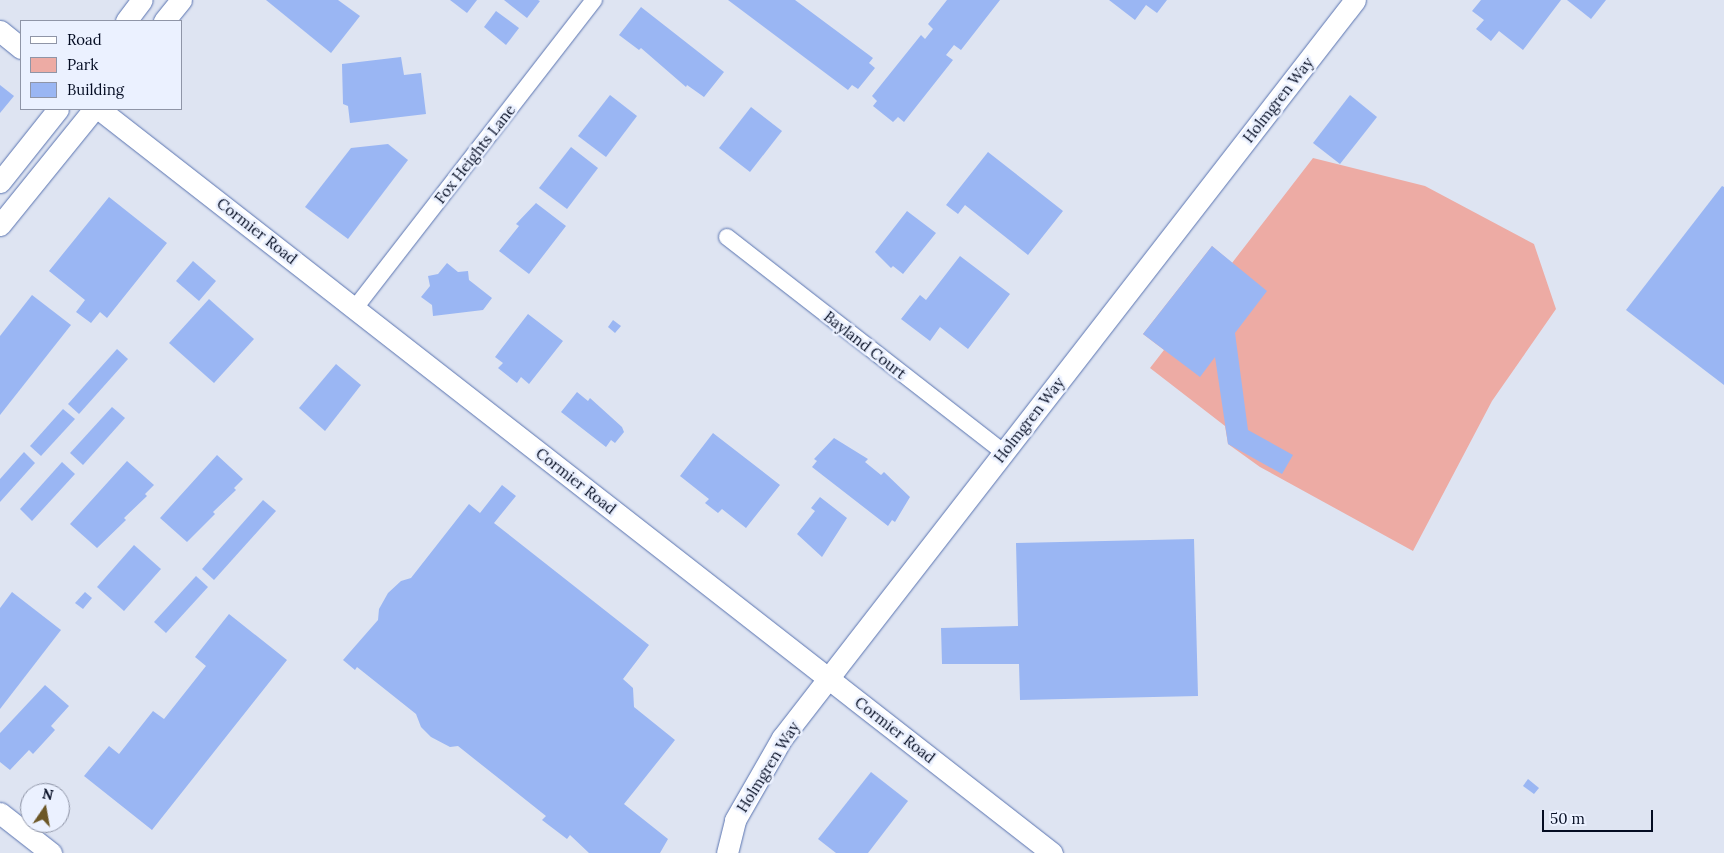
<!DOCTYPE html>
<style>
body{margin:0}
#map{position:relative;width:1724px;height:853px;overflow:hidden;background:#dee4f2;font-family:Lora,serif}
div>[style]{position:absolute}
.green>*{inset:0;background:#edaba4}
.building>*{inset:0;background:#9ab6f3}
.roads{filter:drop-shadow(0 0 1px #5973b0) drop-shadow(0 0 1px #5973b0)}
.minor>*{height:16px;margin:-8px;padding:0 8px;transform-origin:8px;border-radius:8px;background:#fff}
.tertiary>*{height:21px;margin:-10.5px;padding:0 10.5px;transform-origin:10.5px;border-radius:10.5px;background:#fff}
span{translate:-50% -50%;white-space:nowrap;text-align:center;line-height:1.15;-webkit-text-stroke:5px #ebf1ff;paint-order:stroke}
.street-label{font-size:15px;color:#040c22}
.legend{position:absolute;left:20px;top:20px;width:162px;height:90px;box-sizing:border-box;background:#ebf1ff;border:1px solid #8f95a7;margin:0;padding:6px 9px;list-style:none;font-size:15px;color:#040c22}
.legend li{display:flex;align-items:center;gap:10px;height:25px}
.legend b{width:25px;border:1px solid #8f95a7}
.north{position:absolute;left:20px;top:783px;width:50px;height:50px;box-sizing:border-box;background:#ebf1ff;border:1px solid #8f95a7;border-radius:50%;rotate:12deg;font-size:14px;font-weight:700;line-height:20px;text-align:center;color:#040c22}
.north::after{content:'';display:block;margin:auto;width:18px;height:22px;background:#6c5726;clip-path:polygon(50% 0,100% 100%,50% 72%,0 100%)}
.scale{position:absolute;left:1542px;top:810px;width:111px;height:22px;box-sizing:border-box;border:2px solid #040c22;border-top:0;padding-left:6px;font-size:15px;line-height:18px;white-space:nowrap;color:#040c22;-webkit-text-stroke:4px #ebf1ff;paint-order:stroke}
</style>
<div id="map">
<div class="green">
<i style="clip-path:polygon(1313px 158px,1425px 186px,1534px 244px,1556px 309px,1492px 401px,1413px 551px,1260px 467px,1228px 444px,1225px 426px,1150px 368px,1164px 350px,1143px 334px,1212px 246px,1232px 263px)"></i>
</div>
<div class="building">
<i style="clip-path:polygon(266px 0,338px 0,360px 16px,331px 53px)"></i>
<i style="clip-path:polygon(450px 0,477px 0,467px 13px)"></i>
<i style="clip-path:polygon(504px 0,538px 0,540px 1px,527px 18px)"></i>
<i style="clip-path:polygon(728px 0,795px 0,873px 58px,869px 63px,875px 68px,858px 89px,852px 85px,848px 90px)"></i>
<i style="clip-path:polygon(947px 0,1000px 0,961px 50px,954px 45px,946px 55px,953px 60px,904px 122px,898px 117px,893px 122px,873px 106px,877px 101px,872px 96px,921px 35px,925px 39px,933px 29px,928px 24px)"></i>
<i style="clip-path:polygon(1109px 0,1167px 0,1157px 13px,1146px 5px,1135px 20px)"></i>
<i style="clip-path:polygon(1481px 0,1561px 0,1523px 50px,1499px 31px,1491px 41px,1476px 29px,1484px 20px,1472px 11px)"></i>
<i style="clip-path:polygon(1567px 0,1606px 0,1591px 19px)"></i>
<i style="clip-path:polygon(641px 7px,724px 72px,704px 97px,687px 85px,686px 87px,641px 48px,639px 50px,619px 35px)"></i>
<i style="clip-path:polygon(496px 11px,519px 28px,506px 45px,484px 27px)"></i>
<i style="clip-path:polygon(401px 57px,404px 75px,421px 73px,426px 114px,350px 123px,348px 106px,343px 104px,342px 64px)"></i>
<i style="clip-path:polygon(0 85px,14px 96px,0 113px)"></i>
<i style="clip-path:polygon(610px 95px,637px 116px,606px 157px,578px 136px)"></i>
<i style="clip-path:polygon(1350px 95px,1377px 117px,1340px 164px,1313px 143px)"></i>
<i style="clip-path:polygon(751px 107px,782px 131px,750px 172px,719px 148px)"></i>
<i style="clip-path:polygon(388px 144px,408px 160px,348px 239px,305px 207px,351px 148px)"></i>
<i style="clip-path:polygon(571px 147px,598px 168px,567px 209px,539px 188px)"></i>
<i style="clip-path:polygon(988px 152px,1063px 211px,1028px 255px,965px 205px,958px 214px,946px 205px)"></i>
<i style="clip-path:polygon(1722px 186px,1724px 187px,1724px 385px,1626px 310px)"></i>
<i style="clip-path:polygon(109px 197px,167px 243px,107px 318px,100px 312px,91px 323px,76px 312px,85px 300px,49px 271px)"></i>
<i style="clip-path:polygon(536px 203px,566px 226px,529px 274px,499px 251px,519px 226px,516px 224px)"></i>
<i style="clip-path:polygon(907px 211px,936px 233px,903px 274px,893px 266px,891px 268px,875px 252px)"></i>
<i style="clip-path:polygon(1212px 246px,1267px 291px,1235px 333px,1248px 430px,1293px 455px,1282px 474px,1228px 444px,1215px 357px,1200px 377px,1143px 334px)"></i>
<i style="clip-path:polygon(960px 256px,1010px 294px,968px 349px,940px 327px,930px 341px,901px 319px,920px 295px,926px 300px)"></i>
<i style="clip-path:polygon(193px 261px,216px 281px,199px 301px,176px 281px)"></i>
<i style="clip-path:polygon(447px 263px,458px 272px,468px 271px,469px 280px,492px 298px,483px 310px,433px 316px,432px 305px,421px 297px,430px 286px,428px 276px,438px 274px)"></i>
<i style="clip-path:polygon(32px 295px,71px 325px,0 415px,0 336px)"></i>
<i style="clip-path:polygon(209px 299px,254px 339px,214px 383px,169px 343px)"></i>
<i style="clip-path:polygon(528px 314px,563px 341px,529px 384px,521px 377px,517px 383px,498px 368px,503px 363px,495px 357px)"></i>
<i style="clip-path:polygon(613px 320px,621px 326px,615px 333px,608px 327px)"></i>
<i style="clip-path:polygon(117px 349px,128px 359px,79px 414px,68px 404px)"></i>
<i style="clip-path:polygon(336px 364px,361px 385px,325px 431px,299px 408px)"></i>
<i style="clip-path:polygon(577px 392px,588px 401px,590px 398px,622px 427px,624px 432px,615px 443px,611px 440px,606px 447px,561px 412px)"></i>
<i style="clip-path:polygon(112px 407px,125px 418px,83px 465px,70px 453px)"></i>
<i style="clip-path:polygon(63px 409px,75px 419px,41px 456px,30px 446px)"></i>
<i style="clip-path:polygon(713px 433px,780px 485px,746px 528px,722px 509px,718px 513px,705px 503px,709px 499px,680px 476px)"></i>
<i style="clip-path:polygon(834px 438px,868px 459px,865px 462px,881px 475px,884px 472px,910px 497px,895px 522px,892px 520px,888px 526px,812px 467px,817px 461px,814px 459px)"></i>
<i style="clip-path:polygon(24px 452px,35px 463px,0 502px,0 479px)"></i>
<i style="clip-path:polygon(217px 455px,243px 479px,234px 488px,236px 490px,213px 512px,215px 514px,187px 542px,160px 518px)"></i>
<i style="clip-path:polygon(127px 461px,154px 485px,145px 494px,147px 496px,124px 518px,126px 520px,97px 548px,70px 524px)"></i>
<i style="clip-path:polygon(62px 462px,75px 474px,32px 521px,20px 509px)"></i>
<i style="clip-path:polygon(502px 485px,516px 496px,494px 523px,649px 645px,623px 679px,633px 688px,634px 707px,675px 740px,624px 804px,668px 839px,660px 853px,589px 853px,570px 835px,567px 839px,542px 820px,546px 816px,458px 746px,450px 747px,431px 737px,421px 727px,416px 714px,357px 667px,355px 670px,343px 660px,378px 620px,379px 609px,388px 593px,401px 581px,411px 578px,469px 504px,480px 513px)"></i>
<i style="clip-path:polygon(820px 497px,847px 518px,822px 557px,797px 534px,815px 511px,811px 508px)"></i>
<i style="clip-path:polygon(263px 500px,276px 511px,214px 580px,202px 569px)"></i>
<i style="clip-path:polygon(1194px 539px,1198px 696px,1020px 700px,1019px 664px,942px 664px,941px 628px,1018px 626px,1016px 543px)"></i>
<i style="clip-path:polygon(134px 545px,161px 569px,124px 611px,97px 587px)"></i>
<i style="clip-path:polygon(196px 576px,208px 587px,166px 633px,154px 622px)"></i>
<i style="clip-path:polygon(12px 592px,61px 630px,0 709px,0 608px)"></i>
<i style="clip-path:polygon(85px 592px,92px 598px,83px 609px,75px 603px)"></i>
<i style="clip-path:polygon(229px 614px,287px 660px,152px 830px,84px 776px,109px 746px,119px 754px,153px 711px,164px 719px,206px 666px,195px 657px)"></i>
<i style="clip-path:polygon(45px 685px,69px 706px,51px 726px,55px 730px,33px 754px,29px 750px,10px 770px,0 762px,0 733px)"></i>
<i style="clip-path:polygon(871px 772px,908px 801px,868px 853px,836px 853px,818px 839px)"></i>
<i style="clip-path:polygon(1528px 779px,1539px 788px,1534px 794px,1523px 786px)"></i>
</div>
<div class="roads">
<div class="minor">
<i style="left:727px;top:237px;width:351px;rotate:37.9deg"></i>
<i style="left:355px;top:308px;width:390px;rotate:-52.2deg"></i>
</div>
<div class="tertiary">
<i style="left:126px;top:21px;width:26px;rotate:-53deg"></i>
<i style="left:164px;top:21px;width:27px;rotate:-51deg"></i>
<i style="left:0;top:31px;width:27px;rotate:39deg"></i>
<i style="left:99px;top:109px;width:1209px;rotate:37.98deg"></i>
<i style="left:0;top:182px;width:93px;rotate:-51.5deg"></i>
<i style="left:0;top:225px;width:149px;rotate:-51deg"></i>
<i style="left:0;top:813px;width:65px;rotate:38.1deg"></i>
<i style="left:727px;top:853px;width:34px;rotate:-76deg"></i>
<i style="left:735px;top:820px;width:95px;rotate:-60.2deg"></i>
<i style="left:782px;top:738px;width:934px;rotate:-52.17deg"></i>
</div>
</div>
<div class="street-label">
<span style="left:1278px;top:100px;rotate:-52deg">Holmgren Way</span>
<span style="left:475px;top:154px;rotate:-52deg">Fox Heights Lane</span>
<span style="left:257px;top:231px;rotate:38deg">Cormier Road</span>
<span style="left:865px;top:345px;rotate:38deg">Bayland Court</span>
<span style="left:1029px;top:420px;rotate:-52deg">Holmgren Way</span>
<span style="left:576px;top:481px;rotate:38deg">Cormier Road</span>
<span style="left:895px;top:730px;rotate:38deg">Cormier Road</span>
<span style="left:768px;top:767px;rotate:-58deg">Holmgren Way</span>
</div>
<ul class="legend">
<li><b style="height:6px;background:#fff"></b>Road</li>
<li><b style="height:14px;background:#edaba4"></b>Park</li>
<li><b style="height:14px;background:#9ab6f3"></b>Building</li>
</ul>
<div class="north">N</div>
<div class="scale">50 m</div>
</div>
